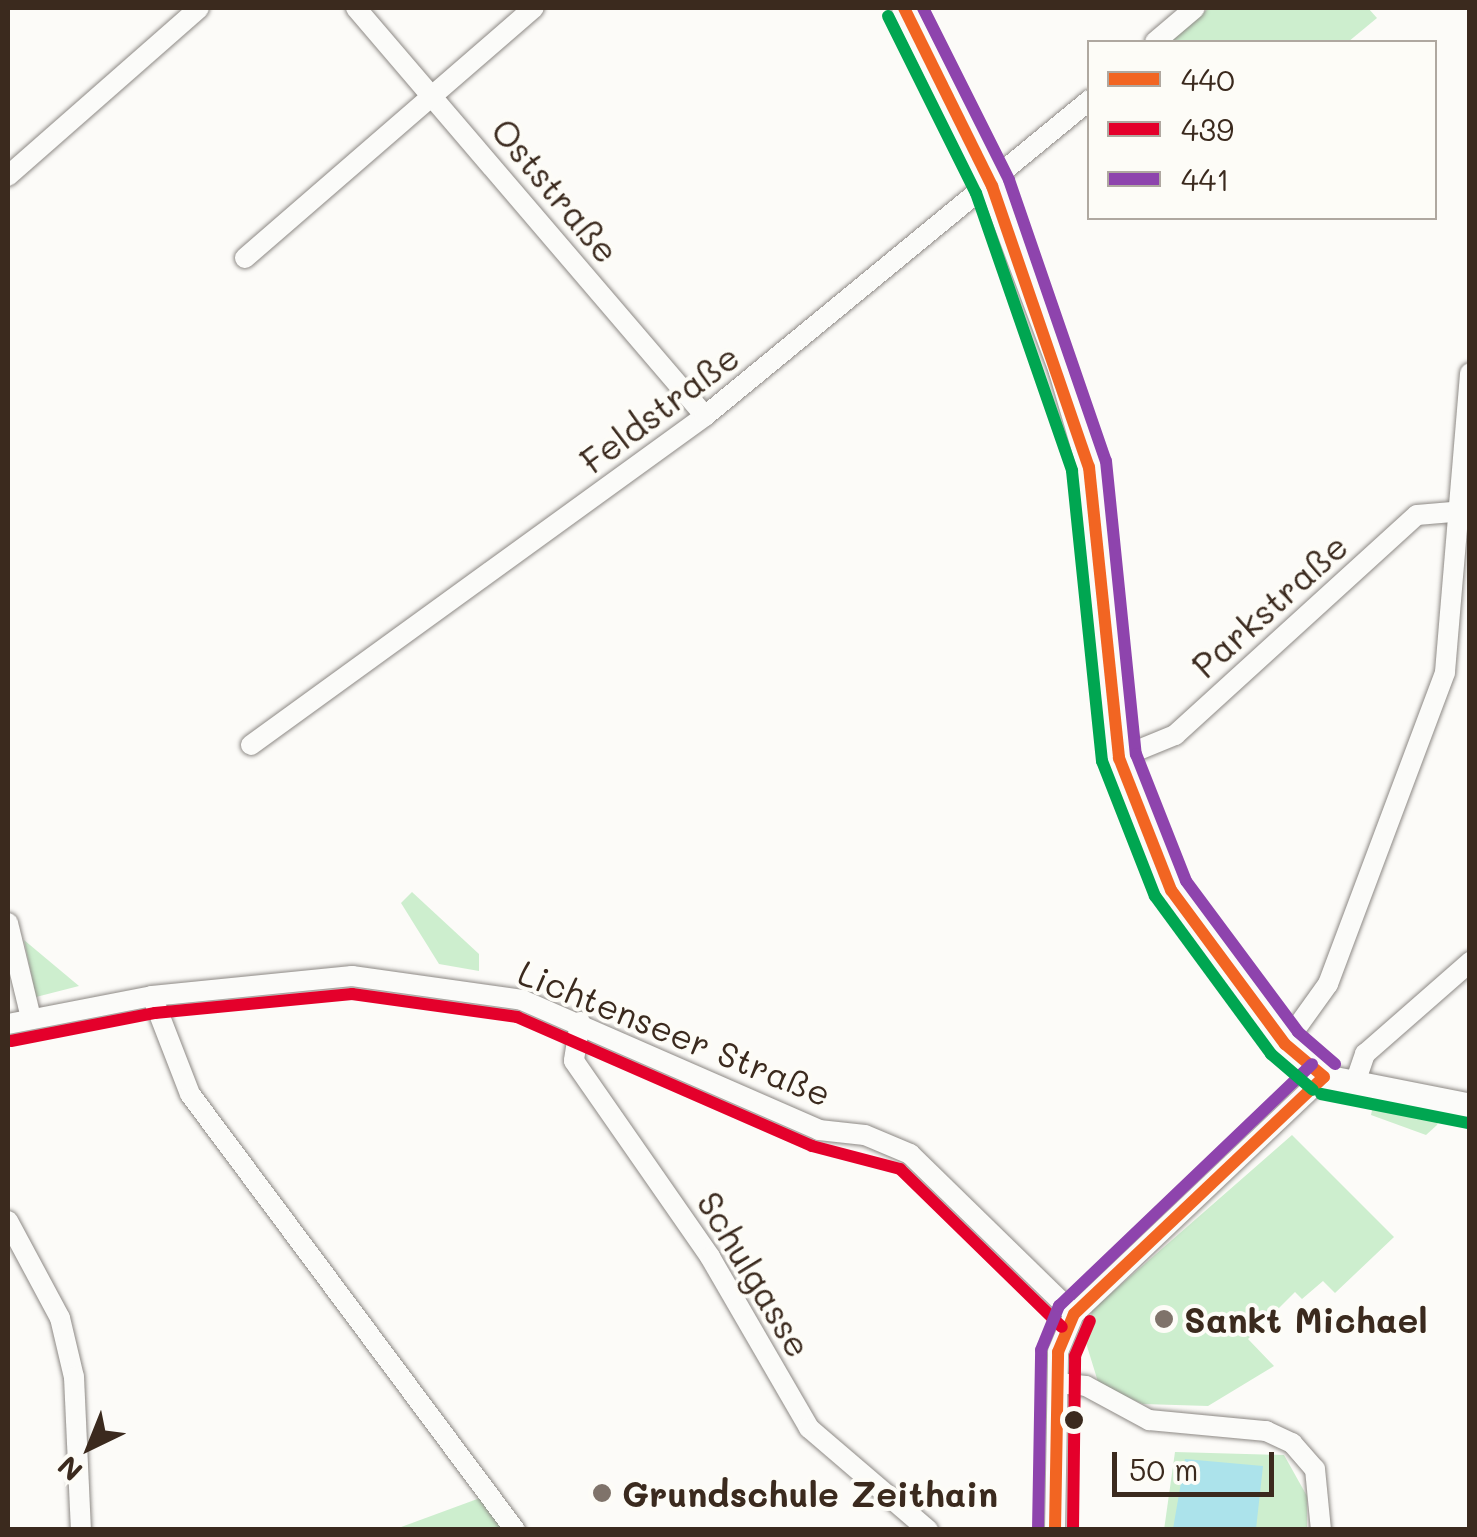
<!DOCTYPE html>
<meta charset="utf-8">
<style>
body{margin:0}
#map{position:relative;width:1477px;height:1537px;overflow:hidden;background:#fcfbf8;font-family:Mali,sans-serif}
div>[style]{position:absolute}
.green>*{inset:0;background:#cdeece}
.water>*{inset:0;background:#ace3eb}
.roads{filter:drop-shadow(0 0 2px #8d8985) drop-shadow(0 0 2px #8d8985)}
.minor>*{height:20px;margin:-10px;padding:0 10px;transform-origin:10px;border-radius:10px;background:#fbfbf9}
.tertiary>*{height:25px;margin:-12.5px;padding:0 12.5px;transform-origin:12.5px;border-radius:12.5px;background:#fbfbf9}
.bus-1>*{height:12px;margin:-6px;padding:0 6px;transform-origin:6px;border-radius:6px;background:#f26522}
.bus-2>*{height:12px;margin:-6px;padding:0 6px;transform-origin:6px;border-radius:6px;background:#e4002b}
.bus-3>*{height:12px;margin:-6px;padding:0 6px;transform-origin:6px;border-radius:6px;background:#8e44ad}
.bus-4>*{height:12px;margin:-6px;padding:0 6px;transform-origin:6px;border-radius:6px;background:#00a651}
.dots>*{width:28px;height:28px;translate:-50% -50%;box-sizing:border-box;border:5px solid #fdfcf7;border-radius:50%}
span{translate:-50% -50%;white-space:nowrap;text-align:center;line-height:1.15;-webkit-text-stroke:8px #fdfcf7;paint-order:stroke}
.street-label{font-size:35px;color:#3b2a1e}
.poi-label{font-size:35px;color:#3b2a1e;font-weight:700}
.left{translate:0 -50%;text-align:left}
.frame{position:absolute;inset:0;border:10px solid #3b2a1e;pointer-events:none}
.legend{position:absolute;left:1087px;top:40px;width:350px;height:180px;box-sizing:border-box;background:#fdfcf7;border:2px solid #afa8a0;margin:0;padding:12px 18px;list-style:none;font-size:30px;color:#3b2a1e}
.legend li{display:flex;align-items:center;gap:20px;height:50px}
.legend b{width:50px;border:2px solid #afa8a0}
.north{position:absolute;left:40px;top:1397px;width:100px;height:100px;-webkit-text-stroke:8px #fdfcf7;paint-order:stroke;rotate:223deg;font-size:28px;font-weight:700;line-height:40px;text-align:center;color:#3b2a1e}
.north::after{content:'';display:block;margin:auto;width:35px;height:45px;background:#3b2a1e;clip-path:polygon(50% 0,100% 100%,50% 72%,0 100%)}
.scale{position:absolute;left:1112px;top:1452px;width:162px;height:45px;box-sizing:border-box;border:5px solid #3b2a1e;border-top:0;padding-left:12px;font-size:30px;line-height:35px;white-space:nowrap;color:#3b2a1e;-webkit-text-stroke:8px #fdfcf7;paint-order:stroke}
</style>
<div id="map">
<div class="green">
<i style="clip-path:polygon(1209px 8px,1368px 8px,1377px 18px,1348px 42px,1170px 42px)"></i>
<i style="clip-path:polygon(412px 892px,479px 954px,479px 971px,439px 964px,401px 903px)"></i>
<i style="clip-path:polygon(24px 940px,79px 986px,36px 997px)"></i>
<i style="clip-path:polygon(1374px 1101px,1439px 1120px,1437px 1125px,1426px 1135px,1371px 1115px)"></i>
<i style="clip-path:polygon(1292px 1135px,1394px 1237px,1335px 1293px,1323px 1281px,1302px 1299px,1295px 1292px,1248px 1339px,1274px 1366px,1208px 1406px,1143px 1404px,1099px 1385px,1086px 1343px,1092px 1310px)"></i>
<i style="clip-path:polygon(1175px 1452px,1284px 1455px,1307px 1496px,1307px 1529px,1164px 1530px)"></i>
<i style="clip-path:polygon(480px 1498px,503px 1530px,393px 1530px)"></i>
</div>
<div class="water">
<i style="clip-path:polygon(1185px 1459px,1263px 1466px,1256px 1529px,1173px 1529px)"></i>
</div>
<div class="roads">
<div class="minor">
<i style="left:356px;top:8px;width:537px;rotate:49.46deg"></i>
<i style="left:1155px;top:42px;width:52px;rotate:-40.4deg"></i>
<i style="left:8px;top:176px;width:254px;rotate:-41.3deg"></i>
<i style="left:245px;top:258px;width:382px;rotate:-40.9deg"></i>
<i style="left:251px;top:745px;width:561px;rotate:-35.93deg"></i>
<i style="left:705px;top:416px;width:498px;rotate:-39.4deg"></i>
<i style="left:1119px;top:758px;width:61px;rotate:-22.3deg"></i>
<i style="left:1175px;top:735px;width:327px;rotate:-42.3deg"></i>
<i style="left:1417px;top:515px;width:47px;rotate:-4.9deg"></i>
<i style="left:8px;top:923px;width:98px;rotate:76.4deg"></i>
<i style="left:152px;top:996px;width:105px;rotate:68.8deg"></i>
<i style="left:190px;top:1094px;width:544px;rotate:53.3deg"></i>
<i style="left:580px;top:1022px;width:39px;rotate:99deg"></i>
<i style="left:574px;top:1061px;width:239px;rotate:55.2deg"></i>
<i style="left:710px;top:1257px;width:198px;rotate:59.9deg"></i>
<i style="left:809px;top:1428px;width:157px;rotate:40.6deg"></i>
<i style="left:8px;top:1024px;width:147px;rotate:-11deg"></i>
<i style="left:152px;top:996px;width:201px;rotate:-5.7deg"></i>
<i style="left:352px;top:976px;width:172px;rotate:8deg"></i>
<i style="left:522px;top:1000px;width:324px;rotate:23.6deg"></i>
<i style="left:819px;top:1130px;width:46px;rotate:6.2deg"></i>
<i style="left:865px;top:1135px;width:49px;rotate:22.9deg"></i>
<i style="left:910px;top:1154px;width:229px;rotate:44.3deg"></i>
<i style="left:1285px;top:1044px;width:74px;rotate:-54.4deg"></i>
<i style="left:1328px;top:984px;width:333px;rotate:-69.4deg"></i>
<i style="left:1445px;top:672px;width:300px;rotate:-85.2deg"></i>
<i style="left:1356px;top:1080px;width:28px;rotate:-71deg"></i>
<i style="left:1365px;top:1054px;width:140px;rotate:-41.2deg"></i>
<i style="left:8px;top:1221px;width:110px;rotate:61.8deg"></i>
<i style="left:60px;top:1318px;width:61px;rotate:76.7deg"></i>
<i style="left:74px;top:1377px;width:153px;rotate:87.4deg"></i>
<i style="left:1058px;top:1383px;width:28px;rotate:6deg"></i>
<i style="left:1086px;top:1386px;width:72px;rotate:28.4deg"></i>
<i style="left:1149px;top:1420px;width:118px;rotate:5.4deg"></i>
<i style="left:1266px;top:1431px;width:29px;rotate:25deg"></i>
<i style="left:1292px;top:1443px;width:35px;rotate:49deg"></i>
<i style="left:1315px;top:1469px;width:61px;rotate:84.4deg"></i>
<i style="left:1055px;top:1530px;width:178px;rotate:-89deg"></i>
<i style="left:1058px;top:1352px;width:41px;rotate:-67.2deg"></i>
<i style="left:1074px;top:1314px;width:344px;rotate:-43.5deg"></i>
</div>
<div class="tertiary">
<i style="left:904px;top:8px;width:199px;rotate:63.7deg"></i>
<i style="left:992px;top:186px;width:197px;rotate:69.5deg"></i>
<i style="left:1061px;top:371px;width:100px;rotate:73.7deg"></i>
<i style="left:1089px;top:467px;width:293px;rotate:84.1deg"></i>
<i style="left:1119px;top:758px;width:142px;rotate:68.5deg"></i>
<i style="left:1171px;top:890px;width:192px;rotate:53.5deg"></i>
<i style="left:1285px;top:1044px;width:51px;rotate:40.2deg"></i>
<i style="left:1324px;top:1077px;width:149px;rotate:11.2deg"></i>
</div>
</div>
<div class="bus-1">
<i style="left:904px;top:8px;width:199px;rotate:63.7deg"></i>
<i style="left:992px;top:186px;width:297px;rotate:71deg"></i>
<i style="left:1089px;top:467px;width:293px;rotate:84.1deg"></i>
<i style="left:1119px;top:758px;width:142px;rotate:68.5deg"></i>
<i style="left:1171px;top:890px;width:192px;rotate:53.5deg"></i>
<i style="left:1285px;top:1044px;width:51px;rotate:40.2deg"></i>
<i style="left:1055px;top:1530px;width:178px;rotate:-89deg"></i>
<i style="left:1058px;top:1352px;width:41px;rotate:-67.2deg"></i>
<i style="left:1074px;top:1314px;width:344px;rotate:-43.5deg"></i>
</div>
<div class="bus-2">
<i style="left:11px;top:1041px;width:147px;rotate:-11deg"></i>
<i style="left:155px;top:1013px;width:198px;rotate:-5.5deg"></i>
<i style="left:352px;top:994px;width:167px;rotate:7.9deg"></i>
<i style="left:517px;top:1017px;width:322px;rotate:23.6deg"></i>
<i style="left:812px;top:1146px;width:91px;rotate:14.6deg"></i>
<i style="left:900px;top:1169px;width:226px;rotate:44.3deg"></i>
<i style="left:1073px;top:1530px;width:174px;rotate:-89.3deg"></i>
<i style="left:1075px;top:1356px;width:38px;rotate:-67deg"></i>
</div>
<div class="bus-3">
<i style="left:923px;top:8px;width:192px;rotate:63.4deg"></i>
<i style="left:1009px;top:180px;width:297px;rotate:71deg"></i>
<i style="left:1106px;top:461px;width:295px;rotate:84.2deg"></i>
<i style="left:1136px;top:754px;width:136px;rotate:68.5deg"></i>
<i style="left:1186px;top:881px;width:188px;rotate:53.4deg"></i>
<i style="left:1298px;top:1032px;width:49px;rotate:40.9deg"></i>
<i style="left:1038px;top:1530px;width:180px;rotate:-89deg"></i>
<i style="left:1041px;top:1350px;width:48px;rotate:-67.8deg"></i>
<i style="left:1059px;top:1306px;width:350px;rotate:-43.7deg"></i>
</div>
<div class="bus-4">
<i style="left:888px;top:16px;width:198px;rotate:63.6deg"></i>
<i style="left:976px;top:193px;width:294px;rotate:70.9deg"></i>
<i style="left:1072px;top:471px;width:292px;rotate:84.1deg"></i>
<i style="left:1102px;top:761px;width:145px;rotate:68.6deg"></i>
<i style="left:1155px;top:896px;width:196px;rotate:53.7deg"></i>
<i style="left:1271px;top:1054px;width:55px;rotate:40.6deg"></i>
<i style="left:1321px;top:1094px;width:149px;rotate:11.2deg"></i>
</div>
<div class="dots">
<i style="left:1164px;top:1319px;background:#7f736a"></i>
<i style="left:1074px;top:1420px;background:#3b2a1e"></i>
<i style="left:602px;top:1493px;background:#7f736a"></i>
</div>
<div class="street-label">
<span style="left:556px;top:190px;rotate:50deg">Oststraße</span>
<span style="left:659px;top:408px;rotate:-37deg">Feldstraße</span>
<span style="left:1269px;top:605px;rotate:-42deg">Parkstraße</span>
<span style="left:675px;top:1032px;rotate:22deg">Lichtenseer Straße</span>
<span style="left:755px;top:1274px;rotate:59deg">Schulgasse</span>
</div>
<div class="poi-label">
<span class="left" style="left:1184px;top:1319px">Sankt Michael</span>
<span class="left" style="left:622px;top:1493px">Grundschule Zeithain</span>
</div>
<div class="frame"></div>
<ul class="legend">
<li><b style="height:12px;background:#f26522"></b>440</li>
<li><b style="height:12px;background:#e4002b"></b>439</li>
<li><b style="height:12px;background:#8e44ad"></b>441</li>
</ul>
<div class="north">N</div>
<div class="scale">50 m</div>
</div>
